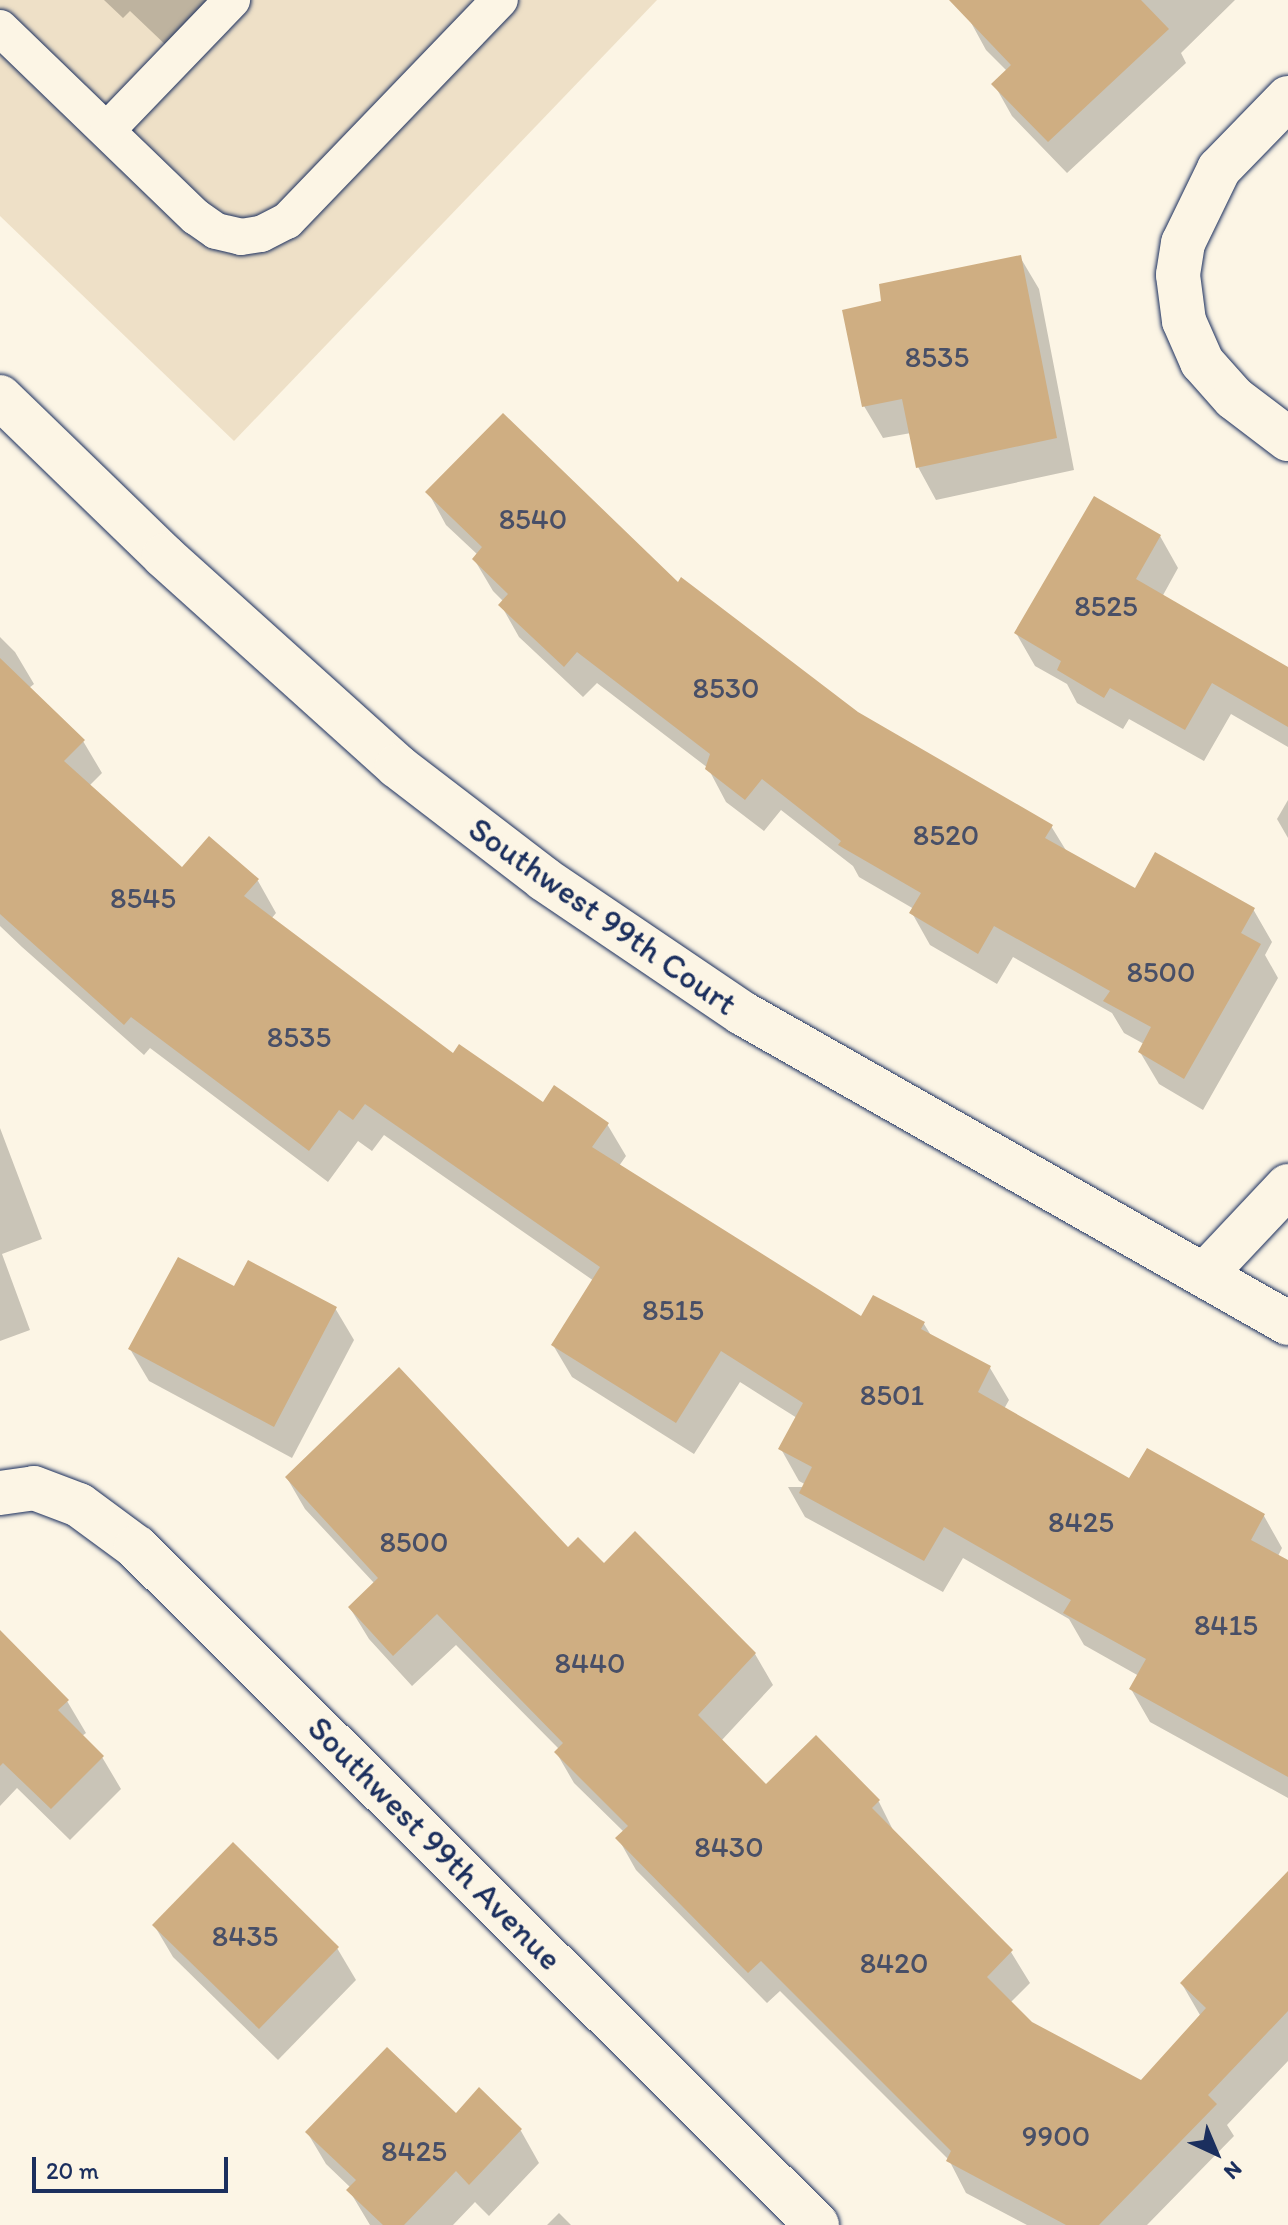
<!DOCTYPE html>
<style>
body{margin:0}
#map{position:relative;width:1288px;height:2225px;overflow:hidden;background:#fcf5e5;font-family:Itim,sans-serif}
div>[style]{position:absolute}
.built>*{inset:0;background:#eee0c7}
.shadow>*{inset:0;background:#0003}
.building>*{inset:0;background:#cfae82}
.roads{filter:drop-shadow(0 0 2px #1b2f5e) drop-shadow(0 0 2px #1b2f5e)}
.lane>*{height:36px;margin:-18px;padding:0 18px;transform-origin:18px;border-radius:18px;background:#fcf5e5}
.street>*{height:44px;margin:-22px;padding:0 22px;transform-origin:22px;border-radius:22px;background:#fcf5e5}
.secondary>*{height:44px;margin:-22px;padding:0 22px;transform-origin:22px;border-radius:22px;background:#fcf5e5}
span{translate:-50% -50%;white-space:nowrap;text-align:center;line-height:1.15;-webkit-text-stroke:7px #fcf5e5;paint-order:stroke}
.number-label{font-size:30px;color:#484f67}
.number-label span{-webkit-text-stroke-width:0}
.street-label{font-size:34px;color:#1b2f5e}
.north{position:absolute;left:1176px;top:2113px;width:80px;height:80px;-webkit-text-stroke:6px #fcf5e5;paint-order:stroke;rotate:136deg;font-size:22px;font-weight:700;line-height:32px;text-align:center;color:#1b2f5e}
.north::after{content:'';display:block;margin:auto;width:28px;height:36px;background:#1b2f5e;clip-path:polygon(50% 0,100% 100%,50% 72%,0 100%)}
.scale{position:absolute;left:32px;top:2157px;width:196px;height:36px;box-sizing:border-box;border:4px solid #1b2f5e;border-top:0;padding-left:10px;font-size:24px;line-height:28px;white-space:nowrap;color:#1b2f5e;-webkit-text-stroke:6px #fcf5e5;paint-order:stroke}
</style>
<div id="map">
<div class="built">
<i style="clip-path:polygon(0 0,657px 0,234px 441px,0 216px)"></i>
</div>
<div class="shadow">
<i style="clip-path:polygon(104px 0,221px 0,171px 50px,130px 11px,123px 18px)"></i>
<i style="clip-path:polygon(986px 0,1235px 0,1181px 53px,1186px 63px,1067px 173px,1012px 116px,994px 84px,1007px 71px,986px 50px,968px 17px)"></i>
<i style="clip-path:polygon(1020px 257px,1039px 289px,1074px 470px,936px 500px,918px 467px,911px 433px,883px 438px,864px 406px,884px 303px)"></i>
<i style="clip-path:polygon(428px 492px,678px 585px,857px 713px,1051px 826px,1067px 852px,1135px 891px,1253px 909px,1272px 942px,1265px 955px,1278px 978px,1203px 1110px,1159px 1084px,1140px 1052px,1144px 1044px,1124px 1033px,1112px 1013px,1013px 957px,997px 984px,930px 945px,912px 913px,914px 909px,859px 877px,853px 866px,781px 810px,764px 831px,726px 802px,708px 768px,597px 683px,583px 697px,519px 637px,501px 605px,504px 602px,493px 591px,474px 559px,478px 555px,446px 525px)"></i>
<i style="clip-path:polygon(1160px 536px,1178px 568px,1162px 597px,1288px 669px,1288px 747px,1231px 714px,1204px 761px,1129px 719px,1123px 729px,1077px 703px,1067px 684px,1035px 666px,1016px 633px)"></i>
<i style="clip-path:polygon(0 637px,15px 652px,34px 684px,29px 688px,83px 741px,102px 773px,89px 786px,182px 870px,209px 839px,258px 881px,276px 913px,271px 919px,453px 1056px,543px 1105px,607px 1124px,626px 1156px,619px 1166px,862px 1319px,924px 1324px,932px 1337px,990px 1368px,1009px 1400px,1004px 1409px,1129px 1480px,1264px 1516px,1282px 1548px,1278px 1556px,1288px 1562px,1288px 1798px,1150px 1722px,1131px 1689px,1139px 1676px,1084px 1645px,1069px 1619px,963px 1558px,943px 1592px,805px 1517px,788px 1487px,810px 1487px,799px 1481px,781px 1449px,797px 1418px,740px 1382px,694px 1454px,572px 1377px,553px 1345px,594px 1281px,384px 1135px,372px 1151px,358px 1141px,328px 1182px,150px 1048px,144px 1055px,22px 947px,0 926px)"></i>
<i style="clip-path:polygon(1288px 800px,1288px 838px,1277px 819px)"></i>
<i style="clip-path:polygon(0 1128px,42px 1239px,2px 1254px,30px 1330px,0 1341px)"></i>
<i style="clip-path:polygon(235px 1289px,335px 1308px,354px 1340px,292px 1458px,149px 1381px,130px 1349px)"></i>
<i style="clip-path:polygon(287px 1478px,568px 1550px,605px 1566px,755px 1654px,773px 1685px,721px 1741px,766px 1787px,816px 1738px,879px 1802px,895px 1834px,1011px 1952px,1030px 1983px,1010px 2003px,1031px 2024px,1141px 2082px,1200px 2015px,1182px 1984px,1288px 1885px,1288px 2061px,1227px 2125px,1234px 2136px,1147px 2225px,1027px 2225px,966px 2193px,949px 2160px,780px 1991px,767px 2003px,636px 1870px,618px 1838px,624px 1832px,574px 1783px,556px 1752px,559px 1749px,456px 1645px,412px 1686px,369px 1639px,350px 1608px,375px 1584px,305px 1509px)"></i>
<i style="clip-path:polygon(0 1673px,67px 1701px,86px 1733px,82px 1736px,102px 1757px,121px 1789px,70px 1840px,17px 1788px,0 1806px)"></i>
<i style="clip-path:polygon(154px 1925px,337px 1948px,356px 1980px,278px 2060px,173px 1957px)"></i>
<i style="clip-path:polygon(479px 2090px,521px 2131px,539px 2163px,489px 2216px,475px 2202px,453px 2225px,370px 2225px,349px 2190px,351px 2188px,326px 2164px,307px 2132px,456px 2116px)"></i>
<i style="clip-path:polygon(559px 2213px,571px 2225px,547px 2225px)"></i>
</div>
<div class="building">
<i style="clip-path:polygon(949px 0,1141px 0,1169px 29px,1048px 142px,991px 84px,1011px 65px)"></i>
<i style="clip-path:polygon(1021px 255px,1057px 438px,916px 468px,902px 399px,862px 407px,842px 310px,881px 301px,879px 284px)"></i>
<i style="clip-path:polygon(503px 413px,678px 582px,681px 577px,858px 712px,1053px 825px,1045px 838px,1135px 888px,1155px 852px,1255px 908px,1241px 933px,1261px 944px,1184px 1079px,1138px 1052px,1151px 1027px,1103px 1001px,1110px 991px,994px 926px,978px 954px,909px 913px,921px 893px,838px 845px,841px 841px,762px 779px,745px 800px,705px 769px,710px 754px,577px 652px,564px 667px,498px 605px,508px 594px,472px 559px,482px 547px,425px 492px)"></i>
<i style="clip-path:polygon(1094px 496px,1161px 535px,1136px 579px,1288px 667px,1288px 727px,1212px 683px,1185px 730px,1110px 688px,1104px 698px,1057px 670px,1061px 661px,1014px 633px)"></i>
<i style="clip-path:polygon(0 658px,85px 740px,64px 761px,182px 867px,209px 836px,259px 879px,244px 896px,453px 1053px,459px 1044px,543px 1102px,554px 1085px,609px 1123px,592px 1147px,861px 1316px,873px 1295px,925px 1322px,921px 1329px,991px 1366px,978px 1392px,1129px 1478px,1147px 1448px,1265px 1514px,1251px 1540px,1288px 1560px,1288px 1777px,1129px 1689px,1146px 1659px,1063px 1613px,1071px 1600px,944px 1527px,924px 1561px,799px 1493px,812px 1467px,778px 1449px,803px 1403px,721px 1351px,676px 1423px,551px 1345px,600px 1267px,365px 1104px,353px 1120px,339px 1110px,309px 1151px,131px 1017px,124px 1025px,0 914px)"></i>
<i style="clip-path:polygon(178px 1257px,234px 1286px,248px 1260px,337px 1307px,274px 1427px,128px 1349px)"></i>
<i style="clip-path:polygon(399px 1367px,568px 1547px,578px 1537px,604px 1563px,635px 1531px,756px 1653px,698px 1715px,766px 1784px,816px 1735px,880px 1800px,872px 1808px,1013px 1950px,987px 1977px,1032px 2022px,1141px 2080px,1206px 2008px,1180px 1983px,1288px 1871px,1288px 2011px,1208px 2095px,1217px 2104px,1099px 2225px,1066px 2225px,946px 2161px,951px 2151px,761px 1961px,748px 1973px,615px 1838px,628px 1826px,554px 1752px,563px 1743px,437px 1614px,393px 1656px,348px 1607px,378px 1578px,285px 1477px)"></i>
<i style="clip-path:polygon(0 1630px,69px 1700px,58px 1710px,104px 1756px,51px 1809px,3px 1763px,0 1766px)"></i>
<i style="clip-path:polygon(233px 1842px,339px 1947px,259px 2029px,152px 1925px)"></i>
<i style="clip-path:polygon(387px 2047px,456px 2113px,479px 2087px,522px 2129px,469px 2185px,456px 2171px,404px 2225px,383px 2225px,346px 2190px,356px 2180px,305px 2132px)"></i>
</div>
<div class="roads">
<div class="lane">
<i style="left:0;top:28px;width:272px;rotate:44deg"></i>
<i style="left:196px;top:217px;width:24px;rotate:35deg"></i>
<i style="left:216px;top:231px;width:26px;rotate:13deg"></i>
<i style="left:241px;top:237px;width:20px;rotate:-9deg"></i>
<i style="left:261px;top:234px;width:29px;rotate:-27deg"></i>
<i style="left:287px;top:221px;width:307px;rotate:-46.1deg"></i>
<i style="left:108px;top:129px;width:179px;rotate:-46.1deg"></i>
</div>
<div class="street">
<i style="left:1288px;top:98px;width:99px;rotate:134.2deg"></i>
<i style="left:1219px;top:169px;width:82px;rotate:115.9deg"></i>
<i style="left:1183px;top:243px;width:32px;rotate:99deg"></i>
<i style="left:1178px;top:275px;width:46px;rotate:82.6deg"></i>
<i style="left:1184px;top:321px;width:45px;rotate:66.3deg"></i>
<i style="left:1202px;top:362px;width:48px;rotate:48.4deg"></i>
<i style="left:1234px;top:398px;width:68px;rotate:37.2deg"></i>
<i style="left:1205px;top:1274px;width:121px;rotate:-46.7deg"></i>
<i style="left:0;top:1493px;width:34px;rotate:-8deg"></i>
<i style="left:34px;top:1488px;width:48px;rotate:20.7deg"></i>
<i style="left:79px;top:1505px;width:71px;rotate:36.4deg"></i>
<i style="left:136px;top:1547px;width:961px;rotate:44.87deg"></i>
</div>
<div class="secondary">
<i style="left:0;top:397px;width:228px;rotate:44.1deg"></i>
<i style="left:164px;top:556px;width:314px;rotate:42deg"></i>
<i style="left:397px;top:766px;width:185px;rotate:37.5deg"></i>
<i style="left:544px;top:879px;width:239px;rotate:34.1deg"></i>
<i style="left:742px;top:1013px;width:628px;rotate:29.59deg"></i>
</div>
</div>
<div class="number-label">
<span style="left:937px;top:357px">8535</span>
<span style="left:533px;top:519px">8540</span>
<span style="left:1106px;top:606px">8525</span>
<span style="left:726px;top:688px">8530</span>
<span style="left:946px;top:835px">8520</span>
<span style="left:143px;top:898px">8545</span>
<span style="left:1161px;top:972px">8500</span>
<span style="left:299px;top:1037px">8535</span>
<span style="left:673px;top:1310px">8515</span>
<span style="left:892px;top:1395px">8501</span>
<span style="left:1081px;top:1522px">8425</span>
<span style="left:414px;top:1542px">8500</span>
<span style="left:1226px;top:1625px">8415</span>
<span style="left:590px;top:1663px">8440</span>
<span style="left:729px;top:1847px">8430</span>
<span style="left:245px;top:1936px">8435</span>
<span style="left:894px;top:1963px">8420</span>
<span style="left:1056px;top:2136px">9900</span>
<span style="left:414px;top:2151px">8425</span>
</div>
<div class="street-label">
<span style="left:603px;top:916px;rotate:35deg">Southwest 99th Court</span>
<span style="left:435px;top:1843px;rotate:45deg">Southwest 99th Avenue</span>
</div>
<div class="north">N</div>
<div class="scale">20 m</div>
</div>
